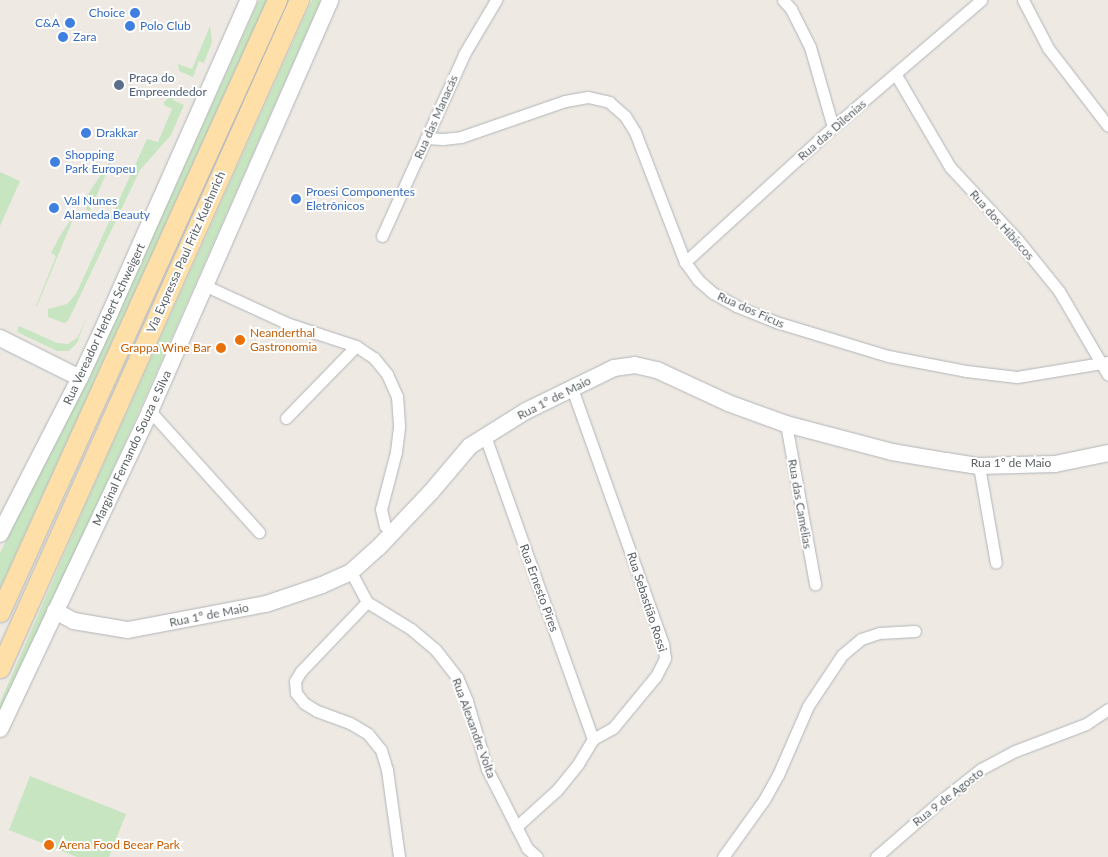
<!DOCTYPE html>
<meta charset="utf-8">
<style>
body{margin:0}
#map{position:relative;width:1108px;height:857px;overflow:hidden;background:#eee9e3;font-family:Lato,sans-serif}
div>[style]{position:absolute}
.green>*{inset:0;background:#c7e5c0}
.roads{filter:drop-shadow(0 0 1px #b1b5b8) drop-shadow(0 0 1px #b1b5b8)}
.street>*{height:11px;margin:-5.5px;padding:0 5.5px;transform-origin:5.5px;border-radius:5.5px;background:#fff}
.secondary>*{height:16px;margin:-8px;padding:0 8px;transform-origin:8px;border-radius:8px;background:#fff}
.primary>*{height:19px;margin:-9.5px;padding:0 9.5px;transform-origin:9.5px;border-radius:9.5px;background:#fedfa8}
.dots>*{width:14px;height:14px;translate:-50% -50%;box-sizing:border-box;border:2px solid #fff;border-radius:50%}
span{translate:-50% -50%;white-space:nowrap;text-align:center;line-height:1.15;-webkit-text-stroke:4px #fff;paint-order:stroke}
.shop-label{font-size:12px;color:#366cbe}
.right{translate:-100% -50%;text-align:right}
.left{translate:0 -50%;text-align:left}
.service-label{font-size:12px;color:#4e5e75}
.street-label{font-size:12px;color:#5b6164}
.food-label{font-size:12px;color:#c56008}
</style>
<div id="map">
<div class="green">
<i style="clip-path:polygon(259px 0,267px 0,0 588px,0 553px,119px 311px)"></i>
<i style="clip-path:polygon(312px 0,321px 0,138px 414px,0 718px,0 703px,85px 506px)"></i>
<i style="clip-path:polygon(210px 26px,212px 42px,204px 63px,199px 61px,193px 77px,179px 71px,178px 64px,192px 69px)"></i>
<i style="clip-path:polygon(171px 96px,174px 97px,173px 100px,184px 105px,171px 135px,140px 170px,68px 321px,64px 323px,48px 317px,48px 309px,67px 304px,76px 294px,147px 139px,158px 142px,172px 109px,164px 105px,164px 102px)"></i>
<i style="clip-path:polygon(114px 155px,89px 213px,83px 202px)"></i>
<i style="clip-path:polygon(0 172px,20px 181px,0 226px)"></i>
<i style="clip-path:polygon(76px 212px,37px 306px,36px 306px,56px 256px,51px 253px,60px 236px)"></i>
<i style="clip-path:polygon(87px 316px,77px 343px,69px 351px,57px 351px,17px 332px,19px 326px,57px 343px,68px 344px,78px 337px)"></i>
<i style="clip-path:polygon(30px 776px,126px 814px,109px 857px,77px 857px,9px 830px)"></i>
</div>
<div class="roads">
<div class="street">
<i style="left:783px;top:0;width:12px;rotate:48deg"></i>
<i style="left:791px;top:9px;width:42px;rotate:63.4deg"></i>
<i style="left:810px;top:47px;width:83px;rotate:74deg"></i>
<i style="left:1023px;top:0;width:54px;rotate:62.5deg"></i>
<i style="left:1048px;top:48px;width:98px;rotate:52.4deg"></i>
<i style="left:896px;top:75px;width:107px;rotate:59.6deg"></i>
<i style="left:950px;top:167px;width:98px;rotate:47.1deg"></i>
<i style="left:1017px;top:239px;width:67px;rotate:51.1deg"></i>
<i style="left:1059px;top:291px;width:97px;rotate:59.7deg"></i>
<i style="left:426px;top:138px;width:17px;rotate:3deg"></i>
<i style="left:443px;top:139px;width:18px;rotate:-6deg"></i>
<i style="left:461px;top:137px;width:110px;rotate:-19.1deg"></i>
<i style="left:565px;top:101px;width:23px;rotate:-10deg"></i>
<i style="left:588px;top:97px;width:22px;rotate:13deg"></i>
<i style="left:609px;top:102px;width:21px;rotate:41deg"></i>
<i style="left:625px;top:116px;width:19px;rotate:58deg"></i>
<i style="left:635px;top:132px;width:139px;rotate:69deg"></i>
<i style="left:685px;top:262px;width:22px;rotate:54deg"></i>
<i style="left:698px;top:280px;width:20px;rotate:41deg"></i>
<i style="left:713px;top:293px;width:26px;rotate:29deg"></i>
<i style="left:736px;top:306px;width:43px;rotate:21.8deg"></i>
<i style="left:776px;top:322px;width:117px;rotate:16.9deg"></i>
<i style="left:888px;top:356px;width:79px;rotate:10.9deg"></i>
<i style="left:966px;top:371px;width:51px;rotate:6.7deg"></i>
<i style="left:1017px;top:377px;width:92px;rotate:-9.4deg"></i>
<i style="left:382px;top:236px;width:200px;rotate:-65.7deg"></i>
<i style="left:464px;top:54px;width:63px;rotate:-59.3deg"></i>
<i style="left:685px;top:262px;width:200px;rotate:-42.4deg"></i>
<i style="left:833px;top:127px;width:195px;rotate:-40.6deg"></i>
<i style="left:206px;top:286px;width:91px;rotate:24.6deg"></i>
<i style="left:289px;top:324px;width:71px;rotate:18.2deg"></i>
<i style="left:356px;top:346px;width:22px;rotate:34deg"></i>
<i style="left:374px;top:358px;width:21px;rotate:51deg"></i>
<i style="left:387px;top:374px;width:24px;rotate:66deg"></i>
<i style="left:397px;top:396px;width:31px;rotate:86deg"></i>
<i style="left:399px;top:427px;width:25px;rotate:97deg"></i>
<i style="left:396px;top:452px;width:59px;rotate:104.7deg"></i>
<i style="left:381px;top:509px;width:17px;rotate:77deg"></i>
<i style="left:385px;top:526px;width:11px;rotate:38deg"></i>
<i style="left:150px;top:411px;width:163px;rotate:48deg"></i>
<i style="left:286px;top:418px;width:100px;rotate:-45.8deg"></i>
<i style="left:786px;top:424px;width:163px;rotate:79.7deg"></i>
<i style="left:485px;top:436px;width:322px;rotate:70.4deg"></i>
<i style="left:979px;top:466px;width:98px;rotate:80.1deg"></i>
<i style="left:351px;top:572px;width:34px;rotate:62deg"></i>
<i style="left:367px;top:602px;width:52px;rotate:31.5deg"></i>
<i style="left:411px;top:629px;width:31px;rotate:40deg"></i>
<i style="left:435px;top:649px;width:36px;rotate:52deg"></i>
<i style="left:457px;top:677px;width:26px;rotate:67deg"></i>
<i style="left:467px;top:701px;width:71px;rotate:73.6deg"></i>
<i style="left:487px;top:769px;width:89px;rotate:63.1deg"></i>
<i style="left:527px;top:848px;width:13px;rotate:42deg"></i>
<i style="left:367px;top:602px;width:95px;rotate:133.7deg"></i>
<i style="left:301px;top:671px;width:12px;rotate:121deg"></i>
<i style="left:295px;top:681px;width:12px;rotate:85deg"></i>
<i style="left:296px;top:693px;width:13px;rotate:51deg"></i>
<i style="left:304px;top:703px;width:15px;rotate:32deg"></i>
<i style="left:317px;top:711px;width:35px;rotate:20deg"></i>
<i style="left:350px;top:723px;width:21px;rotate:31deg"></i>
<i style="left:368px;top:734px;width:21px;rotate:51deg"></i>
<i style="left:381px;top:750px;width:21px;rotate:73deg"></i>
<i style="left:387px;top:770px;width:88px;rotate:82.1deg"></i>
<i style="left:516px;top:827px;width:55px;rotate:-42.1deg"></i>
<i style="left:557px;top:790px;width:33px;rotate:-51deg"></i>
<i style="left:578px;top:764px;width:29px;rotate:-59deg"></i>
<i style="left:593px;top:739px;width:23px;rotate:-29deg"></i>
<i style="left:613px;top:728px;width:67px;rotate:-50.4deg"></i>
<i style="left:656px;top:676px;width:20px;rotate:-63deg"></i>
<i style="left:665px;top:658px;width:14px;rotate:-98deg"></i>
<i style="left:663px;top:644px;width:272px;rotate:-109.6deg"></i>
<i style="left:723px;top:857px;width:70px;rotate:-54.3deg"></i>
<i style="left:764px;top:800px;width:29px;rotate:-61deg"></i>
<i style="left:778px;top:775px;width:75px;rotate:-66.5deg"></i>
<i style="left:808px;top:706px;width:61px;rotate:-56.3deg"></i>
<i style="left:842px;top:655px;width:25px;rotate:-40deg"></i>
<i style="left:861px;top:639px;width:19px;rotate:-18deg"></i>
<i style="left:879px;top:633px;width:36px;rotate:-3deg"></i>
<i style="left:876px;top:857px;width:84px;rotate:-41.1deg"></i>
<i style="left:939px;top:802px;width:53px;rotate:-38.2deg"></i>
<i style="left:981px;top:769px;width:38px;rotate:-28deg"></i>
<i style="left:1015px;top:751px;width:76px;rotate:-20.8deg"></i>
<i style="left:1086px;top:724px;width:27px;rotate:-34deg"></i>
</div>
<div class="secondary">
<i style="left:0;top:338px;width:89px;rotate:26.6deg"></i>
<i style="left:0;top:534px;width:175px;rotate:-62.9deg"></i>
<i style="left:80px;top:378px;width:72px;rotate:-65.2deg"></i>
<i style="left:110px;top:313px;width:342px;rotate:-66.1deg"></i>
<i style="left:55px;top:611px;width:21px;rotate:28deg"></i>
<i style="left:74px;top:621px;width:55px;rotate:9.5deg"></i>
<i style="left:128px;top:630px;width:140px;rotate:-10.7deg"></i>
<i style="left:266px;top:604px;width:59px;rotate:-18.7deg"></i>
<i style="left:322px;top:585px;width:32px;rotate:-24deg"></i>
<i style="left:351px;top:572px;width:36px;rotate:-42deg"></i>
<i style="left:378px;top:548px;width:77px;rotate:-46.6deg"></i>
<i style="left:431px;top:492px;width:60px;rotate:-49.7deg"></i>
<i style="left:470px;top:446px;width:66px;rotate:-32deg"></i>
<i style="left:526px;top:411px;width:98px;rotate:-26deg"></i>
<i style="left:614px;top:368px;width:21px;rotate:-8deg"></i>
<i style="left:635px;top:365px;width:23px;rotate:13deg"></i>
<i style="left:657px;top:370px;width:78px;rotate:24.9deg"></i>
<i style="left:728px;top:403px;width:62px;rotate:19.9deg"></i>
<i style="left:786px;top:424px;width:110px;rotate:14.8deg"></i>
<i style="left:892px;top:452px;width:55px;rotate:9.5deg"></i>
<i style="left:946px;top:461px;width:33px;rotate:9deg"></i>
<i style="left:979px;top:466px;width:76px;rotate:-1.5deg"></i>
<i style="left:1055px;top:464px;width:54px;rotate:-11.7deg"></i>
<i style="left:0;top:729px;width:352px;rotate:-64.7deg"></i>
<i style="left:150px;top:411px;width:449px;rotate:-66.3deg"></i>
</div>
<div class="primary">
<i style="left:0;top:612px;width:672px;rotate:-65.65deg"></i>
<i style="left:0;top:668px;width:732px;rotate:-65.89deg"></i>
</div>
</div>
<div class="dots">
<i style="left:135px;top:13px;background:#3f7fe0"></i>
<i style="left:70px;top:23px;background:#3f7fe0"></i>
<i style="left:130px;top:26px;background:#3f7fe0"></i>
<i style="left:63px;top:37px;background:#3f7fe0"></i>
<i style="left:119px;top:85px;background:#5c6f8a"></i>
<i style="left:86px;top:133px;background:#3f7fe0"></i>
<i style="left:55px;top:162px;background:#3f7fe0"></i>
<i style="left:296px;top:199px;background:#3f7fe0"></i>
<i style="left:54px;top:208px;background:#3f7fe0"></i>
<i style="left:240px;top:340px;background:#e8710a"></i>
<i style="left:221px;top:348px;background:#e8710a"></i>
<i style="left:49px;top:845px;background:#e8710a"></i>
</div>
<div class="shop-label">
<span class="right" style="left:125px;top:13px">Choice</span>
<span class="right" style="left:60px;top:23px">C&amp;A</span>
<span class="left" style="left:140px;top:26px">Polo Club</span>
<span class="left" style="left:73px;top:37px">Zara</span>
<span class="left" style="left:96px;top:133px">Drakkar</span>
<span class="left" style="left:65px;top:162px">Shopping<br>Park Europeu</span>
<span class="left" style="left:306px;top:199px">Proesi Componentes<br>Eletrônicos</span>
<span class="left" style="left:64px;top:208px">Val Nunes<br>Alameda Beauty</span>
</div>
<div class="service-label">
<span class="left" style="left:129px;top:85px">Praça do<br>Empreendedor</span>
</div>
<div class="street-label">
<span style="left:436px;top:117px;rotate:-66deg">Rua das Manacás</span>
<span style="left:832px;top:130px;rotate:-41deg">Rua das Dilenias</span>
<span style="left:1002px;top:225px;rotate:48deg">Rua dos Hibiscos</span>
<span style="left:186px;top:252px;rotate:-66deg">Via Expressa Paul Fritz Kuehnrich</span>
<span style="left:751px;top:310px;rotate:24deg">Rua dos Ficus</span>
<span style="left:104px;top:324px;rotate:-65deg">Rua Vereador Herbert Schweigert</span>
<span style="left:554px;top:398px;rotate:-27deg">Rua 1º de Maio</span>
<span style="left:132px;top:448px;rotate:-65deg">Marginal Fernando Souza e Silva</span>
<span style="left:1011px;top:463px">Rua 1º de Maio</span>
<span style="left:800px;top:504px;rotate:80deg">Rua das Camélias</span>
<span style="left:539px;top:588px;rotate:70deg">Rua Ernesto Pires</span>
<span style="left:647px;top:602px;rotate:72deg">Rua Sebastião Rossi</span>
<span style="left:209px;top:615px;rotate:-11deg">Rua 1º de Maio</span>
<span style="left:474px;top:728px;rotate:70deg">Rua Alexandre Volta</span>
<span style="left:948px;top:797px;rotate:-38deg">Rua 9 de Agosto</span>
</div>
<div class="food-label">
<span class="left" style="left:250px;top:340px">Neanderthal<br>Gastronomia</span>
<span class="right" style="left:211px;top:348px">Grappa Wine Bar</span>
<span class="left" style="left:59px;top:845px">Arena Food Beear Park</span>
</div>
</div>
